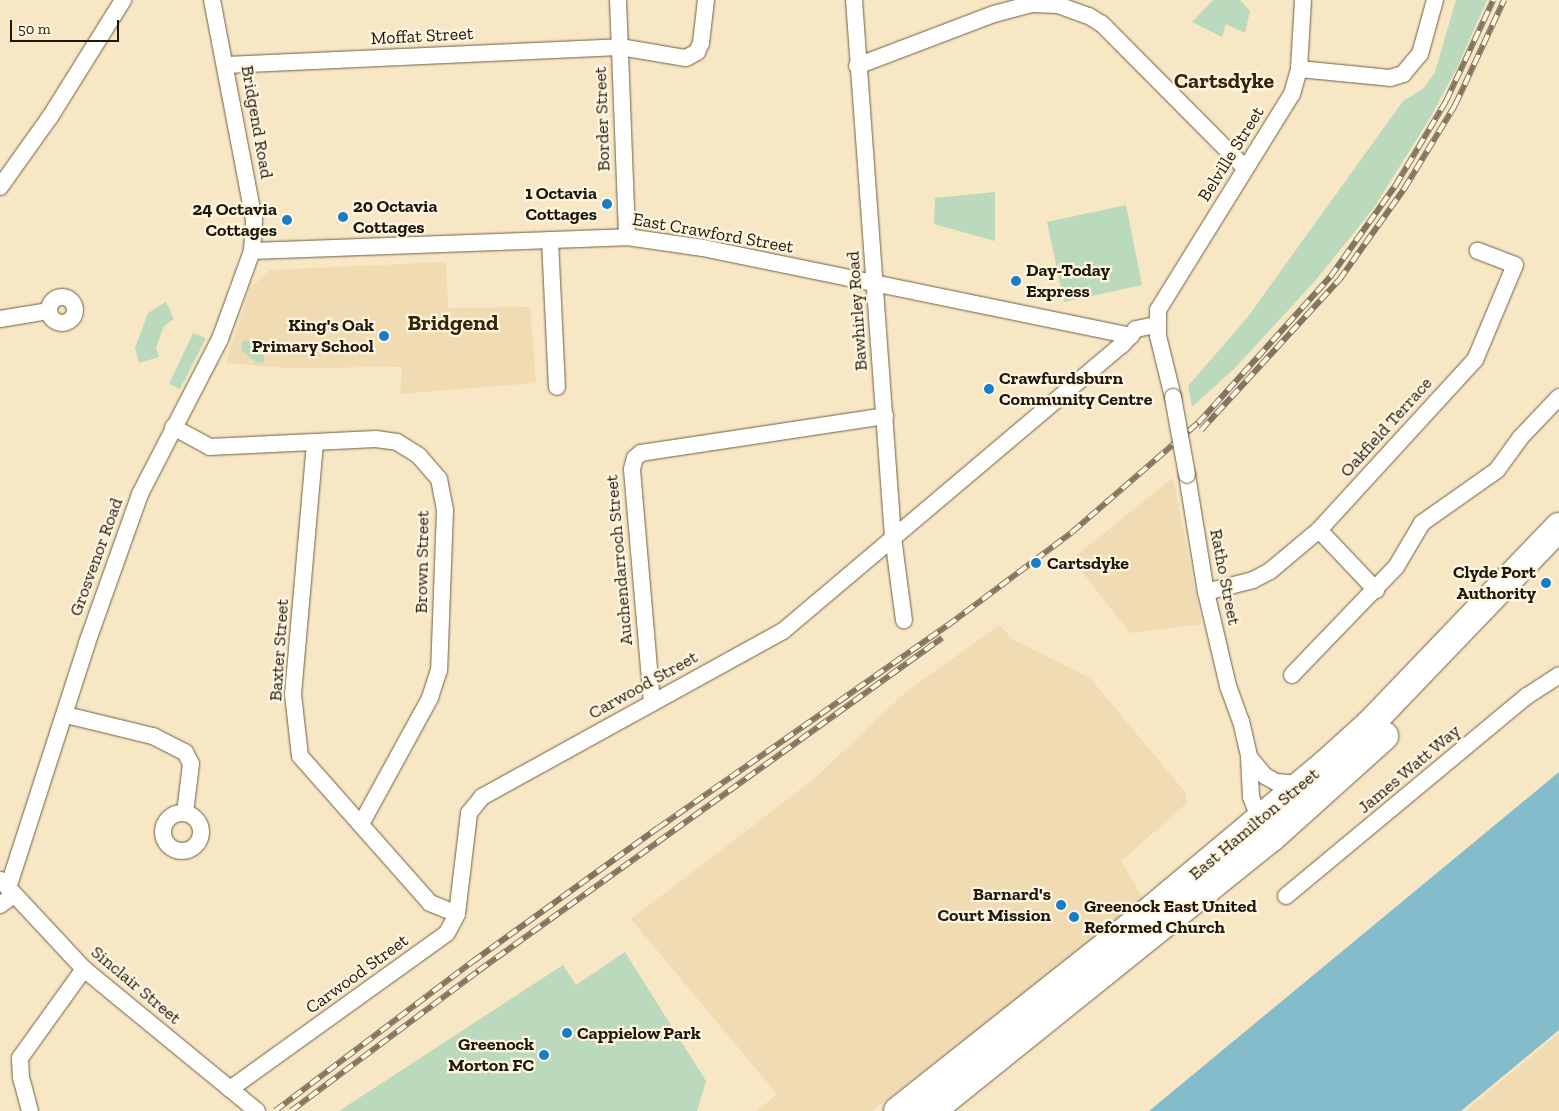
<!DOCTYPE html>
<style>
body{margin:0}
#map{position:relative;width:1559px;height:1111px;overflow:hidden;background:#f8e7c5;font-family:"Zilla Slab",serif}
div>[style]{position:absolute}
.built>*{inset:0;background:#f0dbb2}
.green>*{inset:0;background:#bbd9bd}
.water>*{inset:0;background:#85bccb}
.roads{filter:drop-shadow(0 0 1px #6e5f41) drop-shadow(0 0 1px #6e5f41)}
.minor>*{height:16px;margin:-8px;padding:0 8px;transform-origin:8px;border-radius:8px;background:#fff}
.minor>.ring{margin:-8px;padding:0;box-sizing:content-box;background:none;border:16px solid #fff;border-radius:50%}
.trunk>*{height:28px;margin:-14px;padding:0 14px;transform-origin:14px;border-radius:14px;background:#fff}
.rail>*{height:5.5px;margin-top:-2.75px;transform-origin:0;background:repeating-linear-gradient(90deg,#fff5e0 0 11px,#817660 0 22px);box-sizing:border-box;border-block:1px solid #817660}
.bridges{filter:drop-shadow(0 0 1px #6e5f41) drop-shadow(0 0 1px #6e5f41)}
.minor-bridge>*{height:16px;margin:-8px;padding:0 8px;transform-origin:8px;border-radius:8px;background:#fff}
.dots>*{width:14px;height:14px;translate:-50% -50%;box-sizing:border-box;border:2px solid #fff5e0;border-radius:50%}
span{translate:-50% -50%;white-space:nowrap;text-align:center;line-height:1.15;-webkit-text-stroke:4.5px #fff5e0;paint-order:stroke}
.street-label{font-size:18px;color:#1e180b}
.poi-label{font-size:18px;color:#1e180b;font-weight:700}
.right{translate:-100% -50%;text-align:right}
.left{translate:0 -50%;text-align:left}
.district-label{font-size:22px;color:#342709;font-weight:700}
.scale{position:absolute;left:10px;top:20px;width:109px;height:22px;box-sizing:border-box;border:2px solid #1e180b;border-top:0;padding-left:6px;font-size:15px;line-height:18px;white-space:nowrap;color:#1e180b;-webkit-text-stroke:4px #fff5e0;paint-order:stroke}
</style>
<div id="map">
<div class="built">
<i style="clip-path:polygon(446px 262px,448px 308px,530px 307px,536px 383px,400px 394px,402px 367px,284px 368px,226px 363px,250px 288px,270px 270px)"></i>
<i style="clip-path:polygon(1173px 478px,1202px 624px,1130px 633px,1072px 559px)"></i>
<i style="clip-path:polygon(1000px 625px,1012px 639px,1090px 678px,1185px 792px,1187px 803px,1121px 861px,1144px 900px,872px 1111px,757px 1111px,777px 1094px,631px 919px,814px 779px,906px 692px)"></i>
<i style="clip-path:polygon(1559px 1033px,1559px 1111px,1465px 1111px)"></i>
</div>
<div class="green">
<i style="clip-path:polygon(1213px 0,1240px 0,1250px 11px,1245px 33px,1226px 24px,1222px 37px,1192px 22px)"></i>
<i style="clip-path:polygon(1456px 0,1487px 0,1457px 68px,1430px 118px,1373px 209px,1315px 281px,1235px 368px,1192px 407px,1188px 386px,1247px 318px,1403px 101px,1424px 88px,1435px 72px)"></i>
<i style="clip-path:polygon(995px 192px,995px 241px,934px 224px,935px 198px)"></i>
<i style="clip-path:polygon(1126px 205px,1142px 285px,1064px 302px,1047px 222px)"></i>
<i style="clip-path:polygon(166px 302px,174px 319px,164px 326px,156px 347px,159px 357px,139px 363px,135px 348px,148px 313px)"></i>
<i style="clip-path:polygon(193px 333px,206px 338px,180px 389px,169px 384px)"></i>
<i style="clip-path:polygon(263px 339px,264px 362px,257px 363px,241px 350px,243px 341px)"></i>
<i style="clip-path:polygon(625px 952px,706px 1081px,697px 1111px,339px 1111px,563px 965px,576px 985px)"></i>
</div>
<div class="water">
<i style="clip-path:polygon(1559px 772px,1559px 1030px,1461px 1111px,1149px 1111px)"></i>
</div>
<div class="roads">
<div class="minor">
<i style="left:618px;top:0;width:237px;rotate:87.8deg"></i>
<i style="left:854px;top:0;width:538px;rotate:85.85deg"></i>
<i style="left:893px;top:537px;width:84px;rotate:82.5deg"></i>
<i style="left:226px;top:65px;width:394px;rotate:-2.6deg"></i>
<i style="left:620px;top:47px;width:67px;rotate:9.5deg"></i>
<i style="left:686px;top:58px;width:13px;rotate:-29deg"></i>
<i style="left:697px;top:52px;width:10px;rotate:-66deg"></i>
<i style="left:701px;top:43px;width:43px;rotate:-83.4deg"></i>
<i style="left:857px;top:66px;width:147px;rotate:-20.8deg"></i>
<i style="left:994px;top:14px;width:39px;rotate:-15deg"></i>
<i style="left:1032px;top:4px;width:26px;rotate:2deg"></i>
<i style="left:1058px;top:5px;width:33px;rotate:20deg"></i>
<i style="left:1089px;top:16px;width:15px;rotate:32deg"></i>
<i style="left:1102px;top:24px;width:203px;rotate:45.2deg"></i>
<i style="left:1299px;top:69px;width:91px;rotate:5.6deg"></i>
<i style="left:1390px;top:78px;width:14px;rotate:-17deg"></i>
<i style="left:1403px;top:74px;width:26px;rotate:-50deg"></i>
<i style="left:1420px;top:54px;width:56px;rotate:-74.5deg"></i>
<i style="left:0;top:187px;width:86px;rotate:-54.5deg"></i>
<i style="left:50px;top:117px;width:138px;rotate:-58deg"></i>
<i style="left:550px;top:240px;width:147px;rotate:87.3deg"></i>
<i style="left:252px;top:251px;width:375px;rotate:-2.1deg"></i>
<i style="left:627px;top:237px;width:77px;rotate:8.2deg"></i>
<i style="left:703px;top:248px;width:437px;rotate:11.6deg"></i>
<i class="ring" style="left:49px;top:297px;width:10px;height:10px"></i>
<i style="left:0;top:319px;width:50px;rotate:-9.3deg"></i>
<i style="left:1173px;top:397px;width:63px;rotate:-103.8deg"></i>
<i style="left:1158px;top:336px;width:26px;rotate:-90deg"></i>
<i style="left:1158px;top:310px;width:254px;rotate:-58.2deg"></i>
<i style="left:1292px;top:94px;width:26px;rotate:-74deg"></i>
<i style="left:1299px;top:69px;width:69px;rotate:-86.7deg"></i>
<i style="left:173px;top:427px;width:42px;rotate:28.4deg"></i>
<i style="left:210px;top:447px;width:166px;rotate:-2.8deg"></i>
<i style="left:376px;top:439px;width:21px;rotate:8deg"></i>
<i style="left:397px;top:442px;width:26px;rotate:32deg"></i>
<i style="left:419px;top:456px;width:30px;rotate:49deg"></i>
<i style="left:439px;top:479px;width:32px;rotate:79deg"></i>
<i style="left:445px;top:510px;width:160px;rotate:92.1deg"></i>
<i style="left:439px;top:670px;width:29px;rotate:108deg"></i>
<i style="left:430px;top:698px;width:144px;rotate:118.7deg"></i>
<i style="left:315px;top:443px;width:252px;rotate:95deg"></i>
<i style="left:293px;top:694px;width:62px;rotate:83.6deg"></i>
<i style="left:300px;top:756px;width:196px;rotate:48.5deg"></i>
<i style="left:430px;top:903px;width:29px;rotate:22deg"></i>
<i style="left:1187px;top:475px;width:119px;rotate:80.8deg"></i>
<i style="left:1206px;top:592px;width:97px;rotate:76.8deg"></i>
<i style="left:1228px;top:686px;width:37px;rotate:70deg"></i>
<i style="left:1241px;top:721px;width:37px;rotate:77deg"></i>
<i style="left:1249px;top:757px;width:40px;rotate:87.1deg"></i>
<i style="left:1251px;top:797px;width:30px;rotate:69deg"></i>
<i style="left:1319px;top:530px;width:83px;rotate:46.5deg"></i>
<i style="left:1206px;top:592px;width:49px;rotate:-14.3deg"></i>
<i style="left:1253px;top:580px;width:19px;rotate:-28deg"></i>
<i style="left:1270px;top:571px;width:64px;rotate:-39.9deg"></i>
<i style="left:1319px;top:530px;width:231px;rotate:-47.5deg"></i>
<i style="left:1475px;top:360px;width:103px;rotate:-67.2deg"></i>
<i style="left:1515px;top:265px;width:40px;rotate:-159deg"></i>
<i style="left:1292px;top:675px;width:150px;rotate:-46.1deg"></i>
<i style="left:1396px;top:567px;width:51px;rotate:-59.4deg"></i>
<i style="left:1422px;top:523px;width:92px;rotate:-35.2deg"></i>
<i style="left:1497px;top:470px;width:39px;rotate:-54deg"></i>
<i style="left:1520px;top:438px;width:57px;rotate:-46.4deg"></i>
<i style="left:652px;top:703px;width:235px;rotate:-94.9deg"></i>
<i style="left:632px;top:469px;width:11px;rotate:-75deg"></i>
<i style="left:635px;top:458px;width:8px;rotate:-40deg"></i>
<i style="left:641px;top:453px;width:247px;rotate:-8.6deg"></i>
<i style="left:66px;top:715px;width:89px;rotate:13.6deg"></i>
<i style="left:153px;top:736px;width:36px;rotate:27deg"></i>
<i style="left:185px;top:752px;width:13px;rotate:63deg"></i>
<i style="left:191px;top:764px;width:49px;rotate:97deg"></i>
<i style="left:1249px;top:757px;width:25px;rotate:50deg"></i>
<i style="left:1265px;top:776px;width:13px;rotate:29deg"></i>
<i style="left:1276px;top:782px;width:25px;rotate:5deg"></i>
<i class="ring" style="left:163px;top:813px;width:22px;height:22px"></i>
<i style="left:1px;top:880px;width:122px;rotate:47deg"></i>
<i style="left:84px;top:969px;width:224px;rotate:39.4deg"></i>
<i style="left:8px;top:888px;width:257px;rotate:-72.1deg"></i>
<i style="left:87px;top:643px;width:158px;rotate:-70.4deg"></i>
<i style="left:140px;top:494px;width:174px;rotate:-62.7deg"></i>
<i style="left:220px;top:339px;width:94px;rotate:-70deg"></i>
<i style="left:252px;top:251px;width:31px;rotate:-86deg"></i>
<i style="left:254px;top:220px;width:224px;rotate:-100.8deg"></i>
<i style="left:1286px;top:896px;width:313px;rotate:-39.7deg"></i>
<i style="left:1527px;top:696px;width:38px;rotate:-33deg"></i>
<i style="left:0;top:905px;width:17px;rotate:-36deg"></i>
<i style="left:230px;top:1089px;width:267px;rotate:-35.7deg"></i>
<i style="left:447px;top:933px;width:21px;rotate:-62deg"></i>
<i style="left:457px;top:914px;width:102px;rotate:-83.2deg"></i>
<i style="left:469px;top:813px;width:21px;rotate:-51deg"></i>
<i style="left:482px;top:797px;width:344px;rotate:-28.9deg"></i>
<i style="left:783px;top:631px;width:444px;rotate:-40.2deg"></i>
<i style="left:1122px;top:345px;width:21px;rotate:-49deg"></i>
<i style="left:1136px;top:329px;width:20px;rotate:-11deg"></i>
<i style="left:30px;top:1111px;width:34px;rotate:-105deg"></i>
<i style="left:21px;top:1078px;width:20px;rotate:-93deg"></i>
<i style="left:20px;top:1058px;width:110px;rotate:-54.3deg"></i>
</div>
<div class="trunk">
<i style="left:898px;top:1111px;width:314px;rotate:-38.4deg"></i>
<i style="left:1144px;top:916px;width:239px;rotate:-39.9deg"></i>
<i style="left:1327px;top:763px;width:58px;rotate:-42.2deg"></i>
<i style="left:1370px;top:724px;width:273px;rotate:-46.2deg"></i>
<i style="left:931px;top:1111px;width:437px;rotate:-38.8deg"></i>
<i style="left:1272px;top:837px;width:151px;rotate:-42deg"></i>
</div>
</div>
<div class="rail">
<i style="left:1201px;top:430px;width:204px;rotate:-47.4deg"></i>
<i style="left:1339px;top:280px;width:112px;rotate:-54.5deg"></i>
<i style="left:1404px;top:189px;width:98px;rotate:-58.7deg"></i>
<i style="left:1455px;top:105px;width:116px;rotate:-65deg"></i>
<i style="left:275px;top:1111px;width:247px;rotate:-37.1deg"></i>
<i style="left:472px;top:962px;width:229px;rotate:-35.8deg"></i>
<i style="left:658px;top:828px;width:353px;rotate:-35deg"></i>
<i style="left:947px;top:626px;width:156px;rotate:-36.9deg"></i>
<i style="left:1072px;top:532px;width:167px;rotate:-40.9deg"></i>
<i style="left:1198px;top:423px;width:197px;rotate:-47.9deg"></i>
<i style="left:1330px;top:277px;width:112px;rotate:-54.5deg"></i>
<i style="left:1395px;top:186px;width:99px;rotate:-59deg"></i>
<i style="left:1446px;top:101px;width:111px;rotate:-65deg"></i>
<i style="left:291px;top:1111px;width:234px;rotate:-36.8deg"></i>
<i style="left:478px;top:971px;width:571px;rotate:-35.67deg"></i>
</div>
<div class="bridges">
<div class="minor-bridge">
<i style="left:1173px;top:397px;width:79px;rotate:79.8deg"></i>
</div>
</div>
<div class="dots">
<i style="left:607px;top:204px;background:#167ec9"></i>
<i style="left:343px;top:217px;background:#167ec9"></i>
<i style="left:287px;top:220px;background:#167ec9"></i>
<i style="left:1016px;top:281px;background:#167ec9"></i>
<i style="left:384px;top:336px;background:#167ec9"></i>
<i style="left:989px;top:389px;background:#167ec9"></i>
<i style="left:1036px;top:563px;background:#167ec9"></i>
<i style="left:1546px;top:583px;background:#167ec9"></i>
<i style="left:1061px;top:905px;background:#167ec9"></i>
<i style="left:1074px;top:917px;background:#167ec9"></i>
<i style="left:567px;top:1033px;background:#167ec9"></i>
<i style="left:544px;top:1055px;background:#167ec9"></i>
</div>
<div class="street-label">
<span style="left:422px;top:36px;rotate:-3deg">Moffat Street</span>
<span style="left:602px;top:119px;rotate:-92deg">Border Street</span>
<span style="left:257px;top:122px;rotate:80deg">Bridgend Road</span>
<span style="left:1231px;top:154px;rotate:-58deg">Belville Street</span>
<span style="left:713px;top:233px;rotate:10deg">East Crawford Street</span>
<span style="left:857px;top:311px;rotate:-94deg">Bawhirley Road</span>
<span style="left:1386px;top:427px;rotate:-48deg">Oakfield Terrace</span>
<span style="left:96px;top:557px;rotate:-70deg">Grosvenor Road</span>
<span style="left:619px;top:560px;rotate:-95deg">Auchendarroch Street</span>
<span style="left:422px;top:562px;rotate:-89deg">Brown Street</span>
<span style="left:1225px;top:577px;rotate:79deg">Ratho Street</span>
<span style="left:279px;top:650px;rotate:-86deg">Baxter Street</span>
<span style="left:643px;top:685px;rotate:-29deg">Carwood Street</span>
<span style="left:1409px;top:769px;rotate:-40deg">James Watt Way</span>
<span style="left:1254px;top:824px;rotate:-40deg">East Hamilton Street</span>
<span style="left:357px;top:974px;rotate:-36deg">Carwood Street</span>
<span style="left:136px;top:985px;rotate:40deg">Sinclair Street</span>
</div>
<div class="poi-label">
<span class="right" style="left:597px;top:204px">1 Octavia<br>Cottages</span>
<span class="left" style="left:353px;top:217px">20 Octavia<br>Cottages</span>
<span class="right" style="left:277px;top:220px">24 Octavia<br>Cottages</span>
<span class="left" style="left:1026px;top:281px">Day-Today<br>Express</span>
<span class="right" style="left:374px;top:336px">King's Oak<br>Primary School</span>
<span class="left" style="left:999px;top:389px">Crawfurdsburn<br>Community Centre</span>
<span class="left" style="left:1047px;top:563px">Cartsdyke</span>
<span class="right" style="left:1536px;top:583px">Clyde Port<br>Authority</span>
<span class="right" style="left:1051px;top:905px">Barnard's<br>Court Mission</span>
<span class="left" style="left:1084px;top:917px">Greenock East United<br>Reformed Church</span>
<span class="left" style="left:577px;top:1033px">Cappielow Park</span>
<span class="right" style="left:534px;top:1055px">Greenock<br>Morton FC</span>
</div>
<div class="district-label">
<span style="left:1224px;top:81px">Cartsdyke</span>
<span style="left:453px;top:323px">Bridgend</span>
</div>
<div class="scale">50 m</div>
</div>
